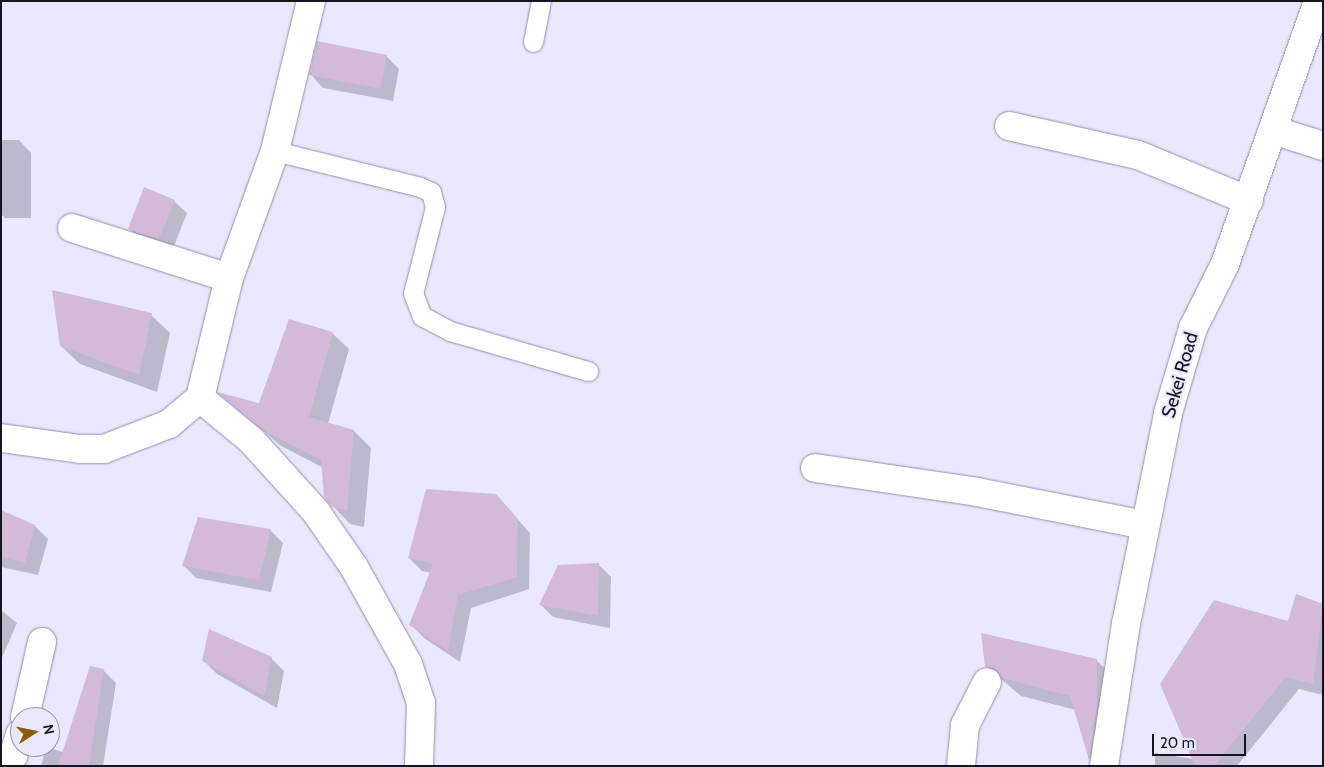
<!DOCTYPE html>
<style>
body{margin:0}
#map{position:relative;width:1324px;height:767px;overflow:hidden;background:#eae8fe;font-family:Cabin,sans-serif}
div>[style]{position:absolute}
.shadow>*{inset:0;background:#0003}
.building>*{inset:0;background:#d2bad8}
.roads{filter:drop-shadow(0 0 1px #928eb0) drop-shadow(0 0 1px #928eb0)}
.lane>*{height:19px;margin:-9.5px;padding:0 9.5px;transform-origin:9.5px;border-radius:9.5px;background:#fff}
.street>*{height:28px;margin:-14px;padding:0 14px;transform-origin:14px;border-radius:14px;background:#fff}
span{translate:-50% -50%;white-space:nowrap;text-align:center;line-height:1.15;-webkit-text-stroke:4px #eae8fe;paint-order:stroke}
.street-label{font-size:19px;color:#161421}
.frame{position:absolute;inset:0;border:2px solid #161421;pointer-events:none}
.north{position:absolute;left:10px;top:707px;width:50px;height:50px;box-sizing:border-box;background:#eae8fe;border:1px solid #9593a6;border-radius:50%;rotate:79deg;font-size:14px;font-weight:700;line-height:20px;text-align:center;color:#161421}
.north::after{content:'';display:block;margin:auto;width:18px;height:22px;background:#8b5c02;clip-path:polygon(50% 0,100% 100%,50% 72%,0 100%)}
.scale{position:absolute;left:1152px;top:734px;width:94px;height:22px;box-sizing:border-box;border:2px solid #161421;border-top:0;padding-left:6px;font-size:15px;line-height:18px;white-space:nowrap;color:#161421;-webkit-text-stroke:4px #eae8fe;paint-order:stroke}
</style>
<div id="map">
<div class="shadow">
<i style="clip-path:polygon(386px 56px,399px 69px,393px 101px,323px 88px,311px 75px)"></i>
<i style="clip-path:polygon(1px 140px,19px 140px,31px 153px,31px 218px,5px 218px,1px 214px)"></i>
<i style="clip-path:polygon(174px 201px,187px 213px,172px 251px,142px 242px,130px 229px)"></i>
<i style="clip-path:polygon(151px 315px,170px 333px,157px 392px,80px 364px,61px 346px)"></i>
<i style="clip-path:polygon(332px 333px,349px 349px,328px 424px,354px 431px,371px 448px,364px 527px,350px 524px,333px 506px,322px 467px,281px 446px,236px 408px,260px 404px)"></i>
<i style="clip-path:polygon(496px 495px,530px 533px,529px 589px,471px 608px,460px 662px,424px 638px,411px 625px,431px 573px,422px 571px,409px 558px)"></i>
<i style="clip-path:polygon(1px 512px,35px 526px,48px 539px,38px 575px,1px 567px)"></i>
<i style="clip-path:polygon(270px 530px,283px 543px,271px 592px,196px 578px,183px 565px)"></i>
<i style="clip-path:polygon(598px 564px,611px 577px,610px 628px,553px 617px,541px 605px)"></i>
<i style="clip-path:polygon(1323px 605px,1323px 695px,1299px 689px,1237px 766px,1155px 766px,1155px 753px,1194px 759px,1289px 623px)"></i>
<i style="clip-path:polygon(1px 610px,17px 623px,1px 660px)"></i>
<i style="clip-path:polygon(271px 658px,284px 671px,277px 708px,217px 674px,204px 661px)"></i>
<i style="clip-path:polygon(1096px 660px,1115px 678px,1096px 766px,1090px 760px,1076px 710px,1021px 696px,986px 666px)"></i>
<i style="clip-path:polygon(103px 670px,116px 683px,103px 766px,41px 766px,46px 747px,63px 752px)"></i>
</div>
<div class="building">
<i style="clip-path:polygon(317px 41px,387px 55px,380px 89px,309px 75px)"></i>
<i style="clip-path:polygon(144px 187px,175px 200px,159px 239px,128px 229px)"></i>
<i style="clip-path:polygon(52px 290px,152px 313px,139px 375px,60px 346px)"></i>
<i style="clip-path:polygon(289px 319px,333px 332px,309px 417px,354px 430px,347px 511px,332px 507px,324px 497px,321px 460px,263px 430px,217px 392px,259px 403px)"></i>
<i style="clip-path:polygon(426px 489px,496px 494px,518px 519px,517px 577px,458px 595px,448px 651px,409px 625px,433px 564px,408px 558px)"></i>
<i style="clip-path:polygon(1px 510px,35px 525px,25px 563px,1px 557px)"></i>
<i style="clip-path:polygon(198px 517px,271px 529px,259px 580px,182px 566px)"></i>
<i style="clip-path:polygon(599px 563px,598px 616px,539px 605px,558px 565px)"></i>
<i style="clip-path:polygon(1296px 594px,1323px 604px,1313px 684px,1286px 677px,1214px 766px,1195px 766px,1160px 684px,1214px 600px,1288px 621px)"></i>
<i style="clip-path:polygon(209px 629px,272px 657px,264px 696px,202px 661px)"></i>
<i style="clip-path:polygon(981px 633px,1097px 659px,1097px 706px,1089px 760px,1070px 696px,1002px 678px,995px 668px,985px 667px)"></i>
<i style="clip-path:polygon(90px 666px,104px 669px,89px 766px,58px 766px)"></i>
</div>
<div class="roads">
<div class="lane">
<i style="left:533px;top:42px;width:42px;rotate:-79deg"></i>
<i style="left:275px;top:151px;width:149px;rotate:13.9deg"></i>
<i style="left:420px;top:187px;width:12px;rotate:24deg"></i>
<i style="left:431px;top:192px;width:16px;rotate:75deg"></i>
<i style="left:435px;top:207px;width:89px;rotate:104.3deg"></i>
<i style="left:413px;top:293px;width:25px;rotate:69deg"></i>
<i style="left:422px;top:316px;width:32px;rotate:28deg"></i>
<i style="left:450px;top:331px;width:144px;rotate:16.2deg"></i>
</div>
<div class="street">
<i style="left:1009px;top:126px;width:132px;rotate:12.7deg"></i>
<i style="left:1138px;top:155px;width:120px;rotate:22.5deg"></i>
<i style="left:1273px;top:130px;width:52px;rotate:17.7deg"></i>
<i style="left:72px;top:228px;width:165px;rotate:17.7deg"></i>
<i style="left:200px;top:398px;width:66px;rotate:39.5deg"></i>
<i style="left:251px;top:440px;width:97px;rotate:47.9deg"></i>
<i style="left:316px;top:512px;width:67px;rotate:55.4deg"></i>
<i style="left:354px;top:567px;width:111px;rotate:60.9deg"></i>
<i style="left:408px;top:664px;width:41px;rotate:71.6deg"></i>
<i style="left:421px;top:703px;width:63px;rotate:91.8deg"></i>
<i style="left:1px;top:438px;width:80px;rotate:7.9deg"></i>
<i style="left:80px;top:449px;width:24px"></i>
<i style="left:104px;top:449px;width:70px;rotate:-21deg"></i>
<i style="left:169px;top:424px;width:40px;rotate:-40deg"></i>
<i style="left:200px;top:398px;width:123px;rotate:-76.4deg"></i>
<i style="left:229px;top:278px;width:135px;rotate:-70.1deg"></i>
<i style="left:275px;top:151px;width:154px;rotate:-76.5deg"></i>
<i style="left:815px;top:468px;width:164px;rotate:8.4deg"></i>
<i style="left:977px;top:492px;width:171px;rotate:11.1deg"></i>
<i style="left:25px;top:717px;width:77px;rotate:-77.2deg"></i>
<i style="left:5px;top:766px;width:13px;rotate:-51deg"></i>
<i style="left:13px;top:756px;width:23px;rotate:-72deg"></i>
<i style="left:961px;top:766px;width:41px;rotate:-84.4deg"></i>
<i style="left:965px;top:725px;width:48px;rotate:-62.9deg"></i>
<i style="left:1104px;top:766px;width:144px;rotate:-81.2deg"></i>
<i style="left:1126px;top:624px;width:215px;rotate:-78.7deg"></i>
<i style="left:1168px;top:413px;width:89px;rotate:-73.6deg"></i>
<i style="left:1193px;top:328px;width:72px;rotate:-63.4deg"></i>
<i style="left:1225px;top:264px;width:279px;rotate:-70.5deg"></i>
</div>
</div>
<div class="street-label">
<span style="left:1180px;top:375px;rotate:-74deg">Sekei Road</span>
</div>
<div class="frame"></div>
<div class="north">N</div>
<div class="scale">20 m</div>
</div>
